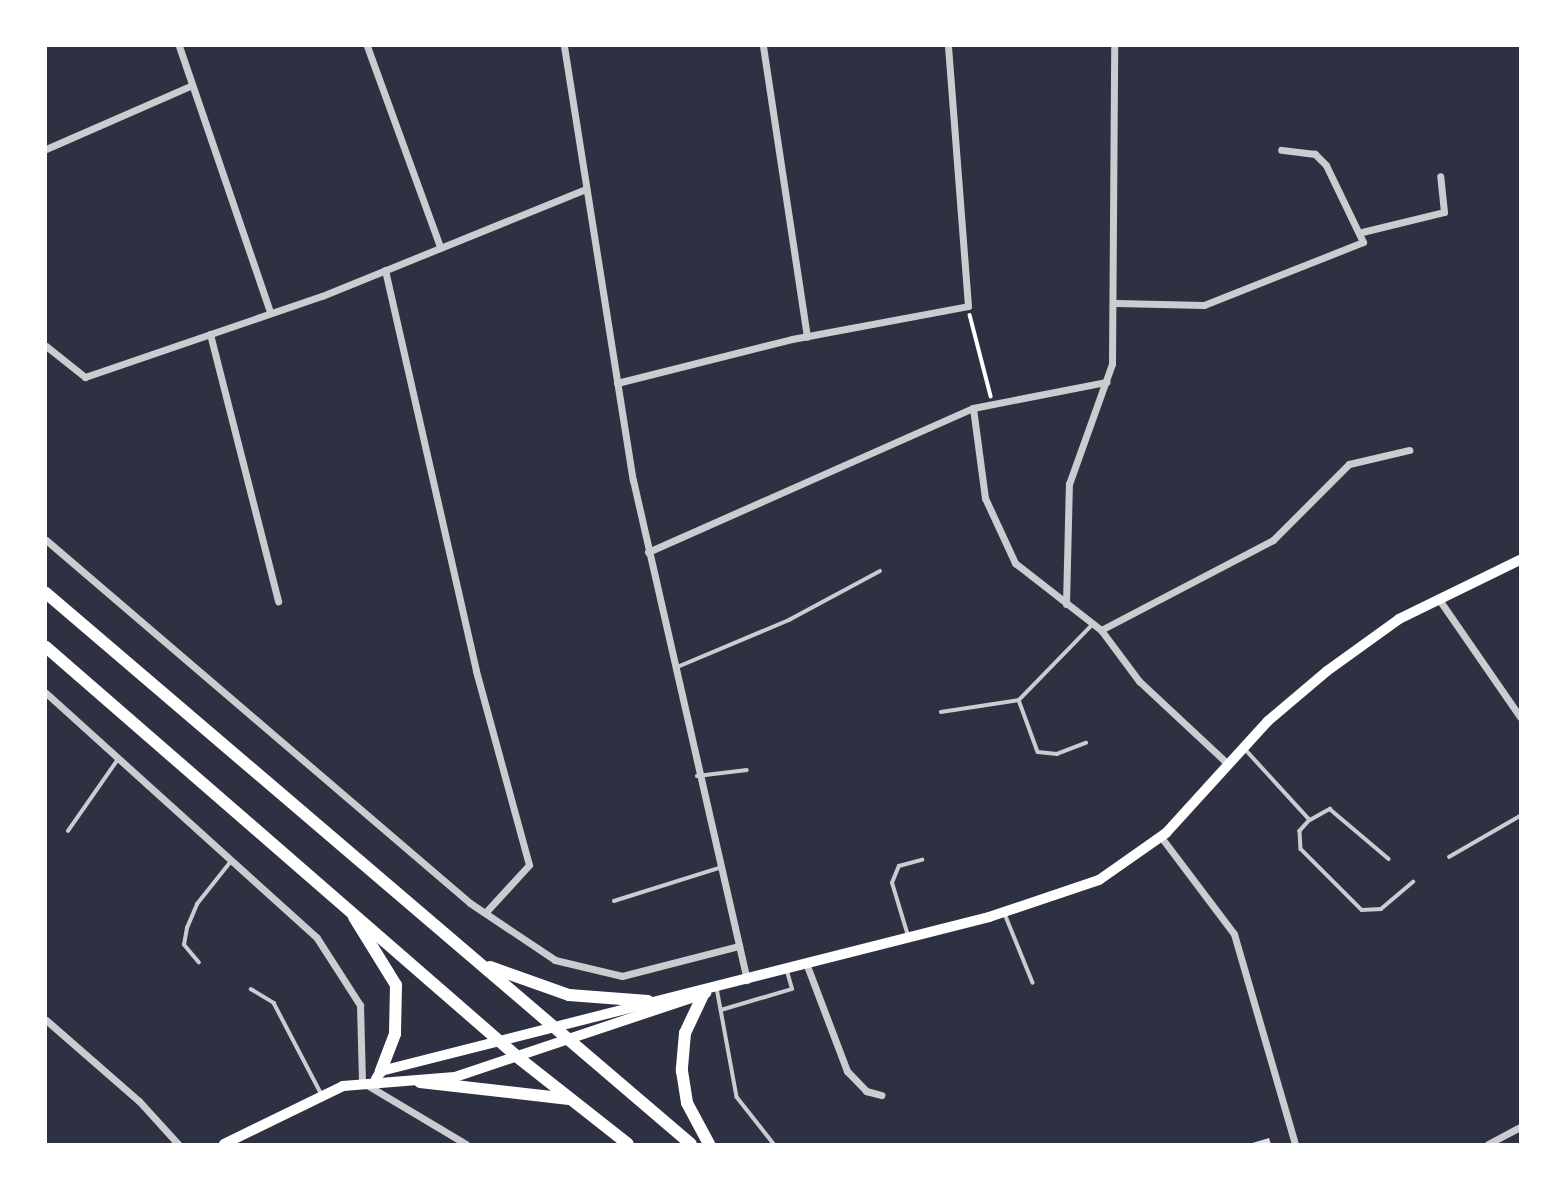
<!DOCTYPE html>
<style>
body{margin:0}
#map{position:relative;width:1566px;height:1190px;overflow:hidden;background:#2d3142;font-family:"Fira Sans",sans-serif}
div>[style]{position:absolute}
.building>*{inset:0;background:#e0e0e3}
.path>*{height:3.5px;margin:-1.75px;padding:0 1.75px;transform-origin:1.75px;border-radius:1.75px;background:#fff}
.service>*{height:3.5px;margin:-1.75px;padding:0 1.75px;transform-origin:1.75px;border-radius:1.75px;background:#caccd0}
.minor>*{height:7px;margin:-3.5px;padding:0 3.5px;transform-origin:3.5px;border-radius:3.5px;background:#caccd0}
.secondary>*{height:10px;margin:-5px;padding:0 5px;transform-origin:5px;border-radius:5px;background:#fff}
.trunk>*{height:12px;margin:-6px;padding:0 6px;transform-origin:6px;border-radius:6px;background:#fff}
span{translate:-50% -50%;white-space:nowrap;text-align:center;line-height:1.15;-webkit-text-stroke:7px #fff;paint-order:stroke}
.frame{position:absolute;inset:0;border:47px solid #fff;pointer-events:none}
</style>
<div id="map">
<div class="building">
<i style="clip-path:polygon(1269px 1138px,1271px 1144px,1249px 1144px)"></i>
</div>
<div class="path">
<i style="left:970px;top:315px;width:84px;rotate:75.5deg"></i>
</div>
<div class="service">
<i style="left:675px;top:668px;width:124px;rotate:-22.8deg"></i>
<i style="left:789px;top:620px;width:103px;rotate:-28.3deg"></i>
<i style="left:1019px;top:700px;width:55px;rotate:69.9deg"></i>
<i style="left:1038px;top:752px;width:19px;rotate:6deg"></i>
<i style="left:1057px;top:754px;width:31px;rotate:-21deg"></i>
<i style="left:1019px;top:700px;width:106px;rotate:-45.8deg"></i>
<i style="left:941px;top:712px;width:79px;rotate:-8.7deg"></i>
<i style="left:1245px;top:749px;width:96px;rotate:47.5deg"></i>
<i style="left:1310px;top:820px;width:23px;rotate:-29deg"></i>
<i style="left:1330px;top:809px;width:77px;rotate:40.3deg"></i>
<i style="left:697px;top:776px;width:50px;rotate:-6.8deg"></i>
<i style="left:1310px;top:820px;width:15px;rotate:132deg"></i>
<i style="left:1300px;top:831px;width:18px;rotate:87deg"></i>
<i style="left:1301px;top:849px;width:86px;rotate:45deg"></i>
<i style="left:1362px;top:910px;width:19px;rotate:-3deg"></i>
<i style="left:1381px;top:909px;width:42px;rotate:-40.2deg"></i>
<i style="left:68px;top:831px;width:89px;rotate:-55.1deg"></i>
<i style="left:1449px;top:857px;width:82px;rotate:-30deg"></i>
<i style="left:614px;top:901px;width:110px;rotate:-17.4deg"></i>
<i style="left:1005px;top:914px;width:74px;rotate:67.9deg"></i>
<i style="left:908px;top:936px;width:55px;rotate:-106.8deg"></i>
<i style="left:892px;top:883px;width:18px;rotate:-68deg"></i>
<i style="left:899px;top:866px;width:24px;rotate:-15deg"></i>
<i style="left:199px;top:963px;width:23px;rotate:-130deg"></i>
<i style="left:184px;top:945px;width:17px;rotate:-80deg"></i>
<i style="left:187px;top:928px;width:26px;rotate:-67deg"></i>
<i style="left:197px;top:904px;width:56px;rotate:-51.5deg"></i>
<i style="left:717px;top:988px;width:111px;rotate:79.6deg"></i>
<i style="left:737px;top:1097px;width:60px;rotate:51.8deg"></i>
<i style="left:251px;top:989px;width:27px;rotate:31deg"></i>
<i style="left:274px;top:1003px;width:102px;rotate:62.4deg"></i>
<i style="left:721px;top:1010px;width:74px;rotate:-16.5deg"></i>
<i style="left:792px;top:989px;width:18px;rotate:-106deg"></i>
</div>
<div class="minor">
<i style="left:179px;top:46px;width:281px;rotate:71.1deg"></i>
<i style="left:367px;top:46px;width:214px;rotate:70deg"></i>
<i style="left:564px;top:46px;width:439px;rotate:81deg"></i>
<i style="left:633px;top:480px;width:513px;rotate:77.16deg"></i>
<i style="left:763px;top:46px;width:294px;rotate:81.4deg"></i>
<i style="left:46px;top:149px;width:157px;rotate:-23.6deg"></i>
<i style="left:1362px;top:232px;width:84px;rotate:-13.7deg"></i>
<i style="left:1444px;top:212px;width:36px;rotate:-96deg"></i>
<i style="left:385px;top:270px;width:411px;rotate:77.2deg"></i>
<i style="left:476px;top:671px;width:201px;rotate:74.7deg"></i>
<i style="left:529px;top:865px;width:65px;rotate:132.5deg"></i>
<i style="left:1116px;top:303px;width:88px;rotate:1.3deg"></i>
<i style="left:1204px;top:305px;width:171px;rotate:-21.6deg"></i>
<i style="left:1363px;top:242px;width:85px;rotate:-115.7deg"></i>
<i style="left:1326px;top:165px;width:16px;rotate:-135deg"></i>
<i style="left:1315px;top:154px;width:34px;rotate:-173deg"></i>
<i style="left:210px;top:334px;width:276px;rotate:75.7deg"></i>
<i style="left:46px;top:346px;width:50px;rotate:38.5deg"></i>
<i style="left:85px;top:377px;width:250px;rotate:-18.9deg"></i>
<i style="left:322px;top:296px;width:282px;rotate:-22.1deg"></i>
<i style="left:617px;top:383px;width:180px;rotate:-14.1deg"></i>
<i style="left:792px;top:339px;width:179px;rotate:-10.6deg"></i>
<i style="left:968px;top:306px;width:261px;rotate:-94.4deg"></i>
<i style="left:973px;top:408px;width:91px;rotate:82.4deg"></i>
<i style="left:985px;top:498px;width:72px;rotate:65.2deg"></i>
<i style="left:1015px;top:563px;width:109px;rotate:37.9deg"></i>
<i style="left:1101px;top:630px;width:64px;rotate:53.3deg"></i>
<i style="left:1139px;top:681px;width:122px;rotate:43deg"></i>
<i style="left:46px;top:540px;width:558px;rotate:40.57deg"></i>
<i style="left:470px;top:903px;width:102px;rotate:33.8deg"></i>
<i style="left:555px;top:960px;width:69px;rotate:13.4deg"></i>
<i style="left:622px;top:976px;width:121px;rotate:-14.4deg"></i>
<i style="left:648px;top:552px;width:355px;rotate:-23.9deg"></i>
<i style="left:973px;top:408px;width:136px;rotate:-11.1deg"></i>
<i style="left:1438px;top:598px;width:145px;rotate:55.4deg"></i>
<i style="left:1066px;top:604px;width:120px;rotate:-88.6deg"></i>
<i style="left:1069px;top:484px;width:127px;rotate:-70.3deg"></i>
<i style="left:1112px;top:364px;width:318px;rotate:-89.6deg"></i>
<i style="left:1101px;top:630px;width:194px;rotate:-27.6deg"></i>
<i style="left:1273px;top:540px;width:107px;rotate:-45deg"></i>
<i style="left:1349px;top:464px;width:62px;rotate:-13.1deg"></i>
<i style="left:46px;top:693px;width:365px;rotate:42.1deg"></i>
<i style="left:317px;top:938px;width:80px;rotate:57.3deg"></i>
<i style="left:360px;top:1005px;width:77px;rotate:88.5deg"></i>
<i style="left:362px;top:1082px;width:121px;rotate:30.8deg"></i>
<i style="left:1161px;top:837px;width:121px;rotate:53deg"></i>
<i style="left:1234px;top:934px;width:219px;rotate:73.8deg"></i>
<i style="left:806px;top:963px;width:116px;rotate:69.2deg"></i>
<i style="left:847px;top:1071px;width:28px;rotate:46deg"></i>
<i style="left:866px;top:1091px;width:16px;rotate:15deg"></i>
<i style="left:46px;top:1020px;width:123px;rotate:41.1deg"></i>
<i style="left:139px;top:1101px;width:58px;rotate:47.8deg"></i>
<i style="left:1488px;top:1144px;width:36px;rotate:-28deg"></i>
</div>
<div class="secondary">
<i style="left:376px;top:1079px;width:9px;rotate:-58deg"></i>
<i style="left:381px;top:1071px;width:627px;rotate:-14.21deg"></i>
<i style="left:989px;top:917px;width:116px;rotate:-18.6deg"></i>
<i style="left:1099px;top:880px;width:82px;rotate:-35deg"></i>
<i style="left:1166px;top:833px;width:151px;rotate:-47.7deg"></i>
<i style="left:1268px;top:721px;width:77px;rotate:-40.3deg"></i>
<i style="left:1327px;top:671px;width:89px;rotate:-35.8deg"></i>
<i style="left:1399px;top:619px;width:135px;rotate:-26deg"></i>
<i style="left:224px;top:1144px;width:132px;rotate:-26deg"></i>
<i style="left:343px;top:1086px;width:112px;rotate:-4.6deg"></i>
<i style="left:455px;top:1077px;width:265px;rotate:-18.5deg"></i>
</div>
<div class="trunk">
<i style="left:46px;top:593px;width:848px;rotate:40.51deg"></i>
<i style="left:46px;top:647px;width:628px;rotate:41deg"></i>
<i style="left:520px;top:1059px;width:137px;rotate:38.2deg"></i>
<i style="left:354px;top:917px;width:80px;rotate:58.3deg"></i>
<i style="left:396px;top:985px;width:49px;rotate:91.2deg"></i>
<i style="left:395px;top:1034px;width:40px;rotate:111deg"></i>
<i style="left:490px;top:967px;width:84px;rotate:19.5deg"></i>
<i style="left:569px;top:995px;width:79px;rotate:4.3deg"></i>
<i style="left:703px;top:995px;width:42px;rotate:115.3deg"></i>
<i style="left:685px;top:1033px;width:38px;rotate:95deg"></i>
<i style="left:682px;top:1071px;width:32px;rotate:81deg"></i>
<i style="left:687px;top:1103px;width:47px;rotate:61.8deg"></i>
<i style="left:420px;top:1082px;width:150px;rotate:6.5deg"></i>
</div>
<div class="frame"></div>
</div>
